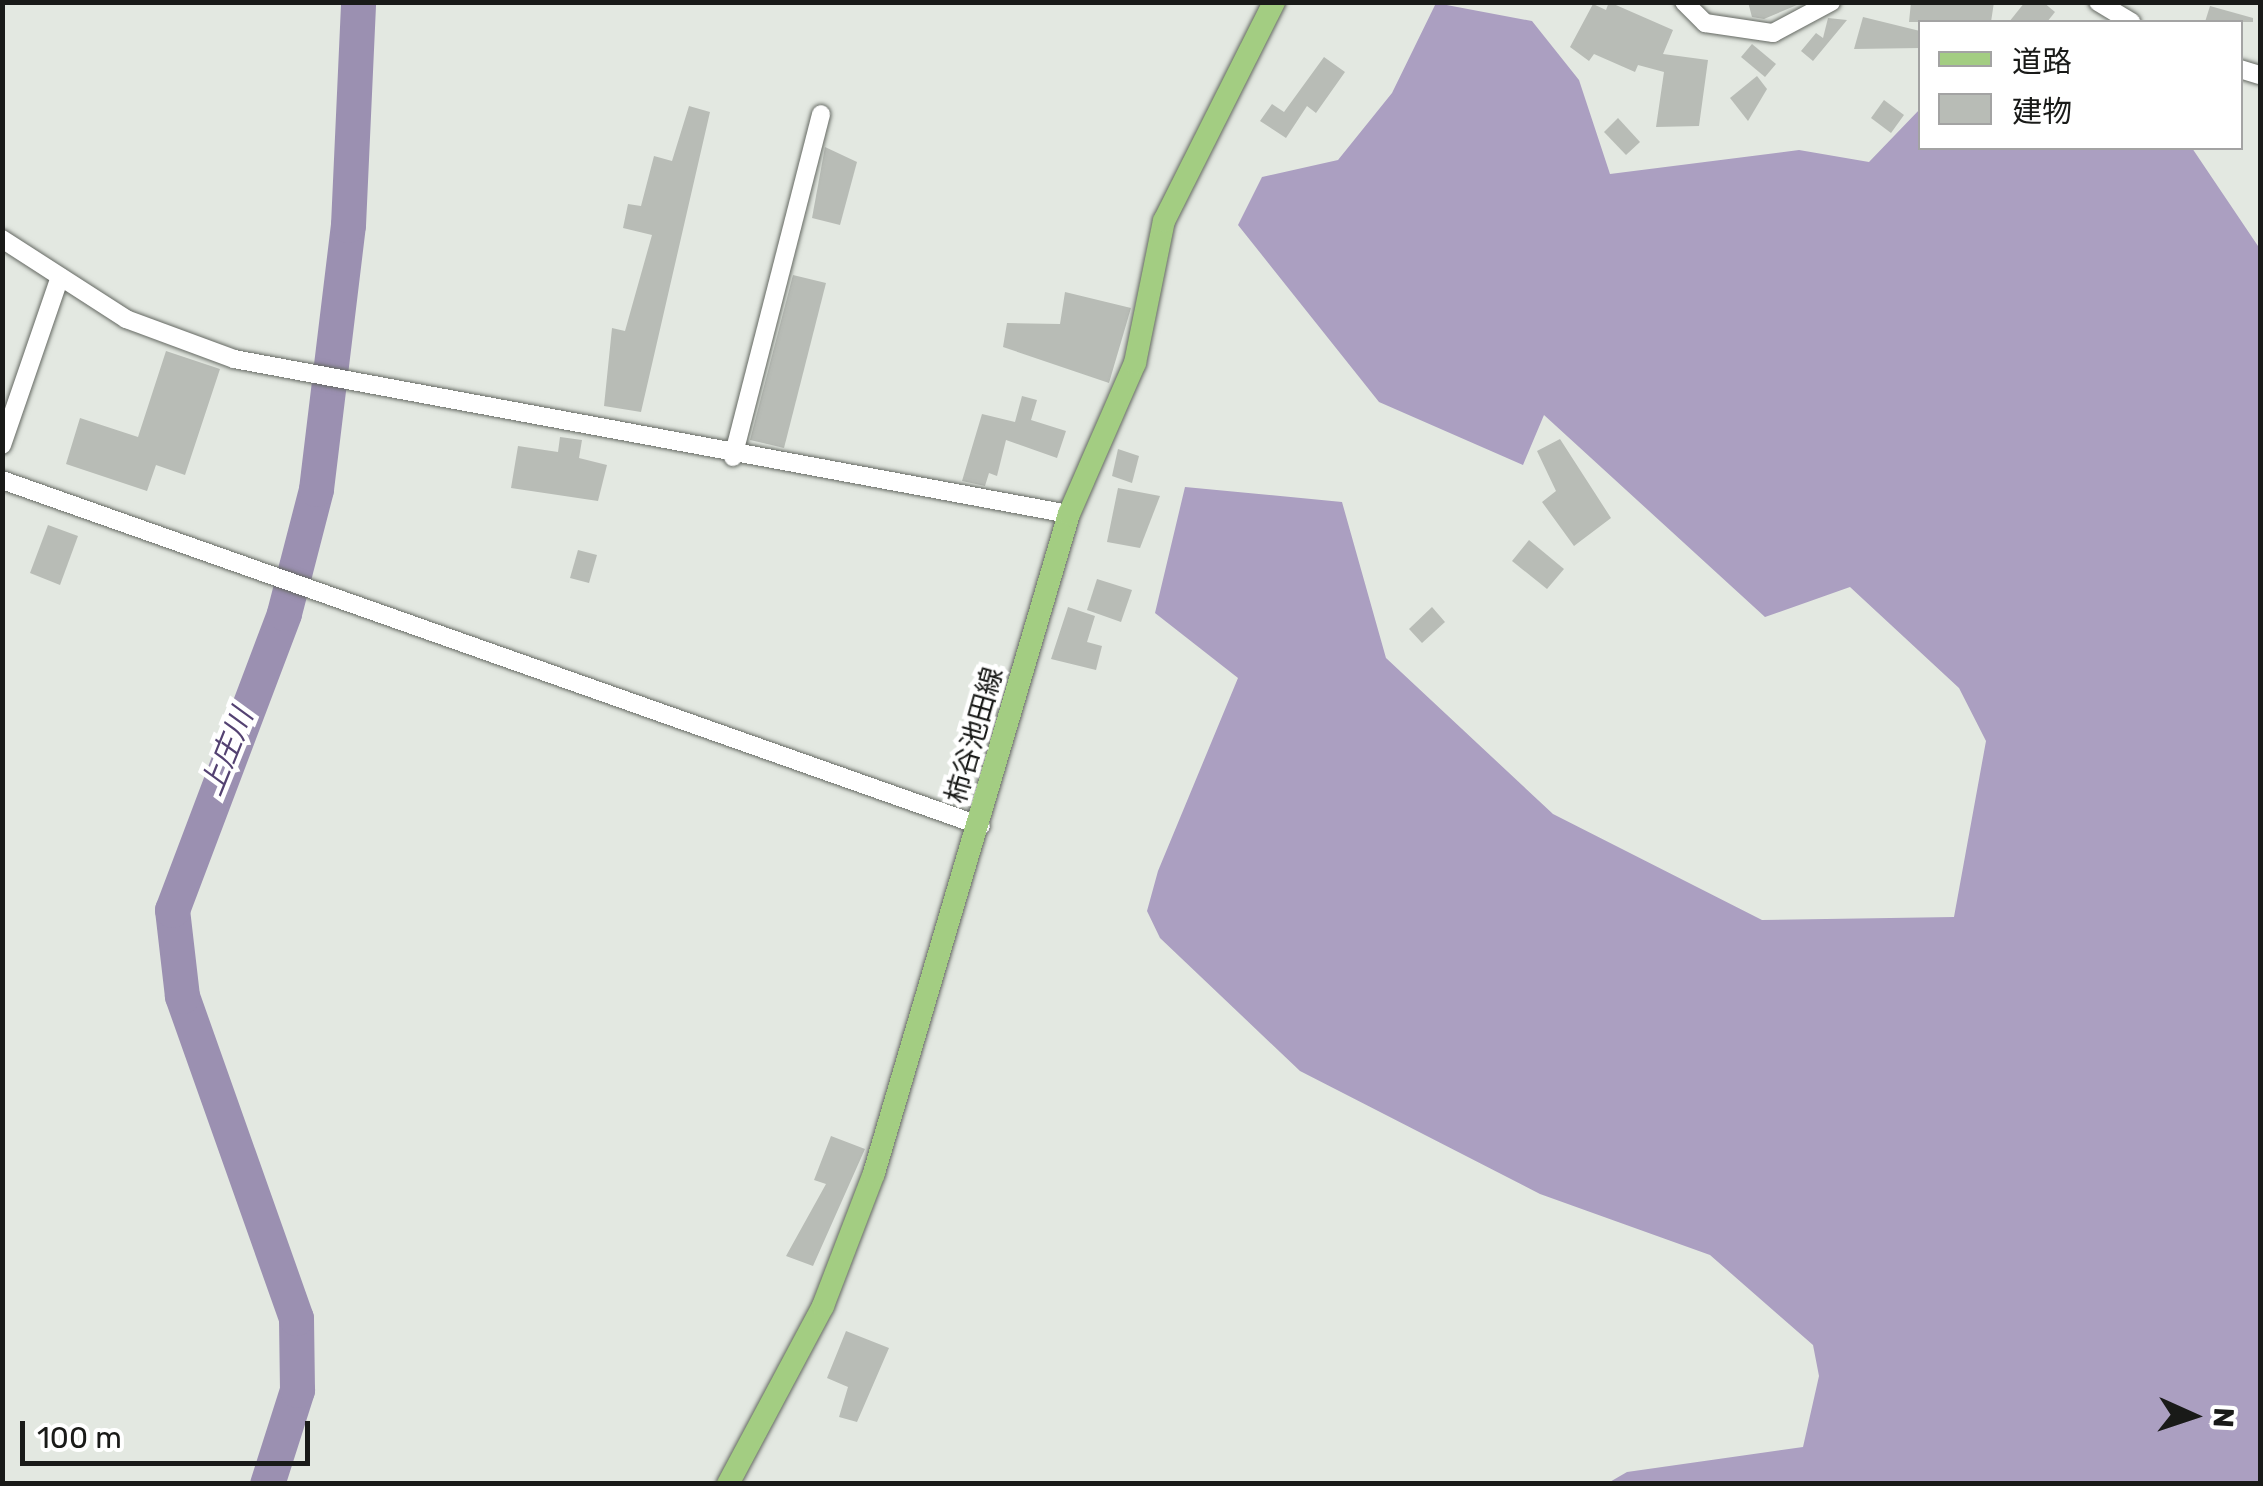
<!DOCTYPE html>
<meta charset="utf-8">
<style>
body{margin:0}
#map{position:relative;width:2263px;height:1486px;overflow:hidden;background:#e3e8e1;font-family:Rubik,"Noto Sans JP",sans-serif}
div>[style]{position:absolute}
.forest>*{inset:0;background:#ab9fc1}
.river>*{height:35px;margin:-17.5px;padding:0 17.5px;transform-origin:17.5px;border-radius:17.5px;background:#9b90b1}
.building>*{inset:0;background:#b8bcb6}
.roads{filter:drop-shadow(0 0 2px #646862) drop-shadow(0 0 2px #646862)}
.minor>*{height:18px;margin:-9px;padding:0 9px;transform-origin:9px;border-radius:9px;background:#fff}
.major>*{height:22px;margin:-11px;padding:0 11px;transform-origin:11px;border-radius:11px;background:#a3cd82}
span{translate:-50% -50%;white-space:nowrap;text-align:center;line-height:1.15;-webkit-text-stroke:9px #fff;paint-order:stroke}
.street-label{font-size:28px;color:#191a18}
.water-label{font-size:30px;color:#544272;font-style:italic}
.frame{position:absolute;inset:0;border:5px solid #191a18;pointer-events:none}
.legend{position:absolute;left:1918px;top:20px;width:325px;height:130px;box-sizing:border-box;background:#fff;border:2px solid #a3a3a3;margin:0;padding:12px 18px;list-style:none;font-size:30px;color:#191a18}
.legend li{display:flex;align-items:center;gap:20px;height:50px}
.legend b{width:50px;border:2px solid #a3a3a3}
.north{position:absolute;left:2143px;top:1366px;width:100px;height:100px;-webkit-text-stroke:8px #fff;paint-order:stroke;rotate:93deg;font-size:28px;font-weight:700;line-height:40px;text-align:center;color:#191a18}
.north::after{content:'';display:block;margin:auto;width:35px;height:45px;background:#191a18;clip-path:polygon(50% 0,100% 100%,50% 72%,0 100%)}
.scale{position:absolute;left:20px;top:1421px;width:290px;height:45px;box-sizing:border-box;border:5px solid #191a18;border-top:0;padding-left:12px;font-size:30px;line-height:35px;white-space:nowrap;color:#191a18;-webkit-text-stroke:8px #fff;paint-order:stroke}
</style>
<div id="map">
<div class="forest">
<i style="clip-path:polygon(1436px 3px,1532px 21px,1579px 80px,1610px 174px,1799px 150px,1869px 162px,1920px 109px,1920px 148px,2192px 148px,2260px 249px,2260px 1483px,1608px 1483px,1627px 1472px,1803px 1447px,1819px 1376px,1813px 1345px,1710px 1255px,1540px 1194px,1300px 1071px,1160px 938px,1147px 911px,1158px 871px,1238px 678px,1155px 613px,1185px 487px,1342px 502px,1386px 658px,1553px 814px,1762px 920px,1954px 917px,1986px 741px,1959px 688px,1850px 587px,1765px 617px,1544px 415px,1523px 465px,1379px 402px,1238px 225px,1262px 177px,1338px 160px,1392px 93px)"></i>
</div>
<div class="river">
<i style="left:267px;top:1484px;width:99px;rotate:-72.3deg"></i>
<i style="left:297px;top:1390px;width:72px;rotate:-90.8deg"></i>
<i style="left:296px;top:1318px;width:342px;rotate:-109.5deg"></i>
<i style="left:182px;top:996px;width:87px;rotate:-96.6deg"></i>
<i style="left:172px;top:910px;width:317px;rotate:-69.3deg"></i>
<i style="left:284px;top:613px;width:128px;rotate:-75.5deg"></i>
<i style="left:316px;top:489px;width:266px;rotate:-83.1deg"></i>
<i style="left:348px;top:225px;width:223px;rotate:-87.4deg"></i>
</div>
<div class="building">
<i style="clip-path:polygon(1609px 2px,1673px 30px,1663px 54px,1708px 60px,1699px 126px,1656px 127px,1664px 72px,1638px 65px,1635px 72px,1594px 54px,1589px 61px,1570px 47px,1593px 4px,1606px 10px)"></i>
<i style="clip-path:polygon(1748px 2px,1804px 2px,1764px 19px,1752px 17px)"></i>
<i style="clip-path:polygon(1911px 2px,1941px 5px,1994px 2px,1991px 22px,1909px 22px)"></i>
<i style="clip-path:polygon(2025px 2px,2043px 2px,2055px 12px,2047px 22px,2009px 22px)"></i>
<i style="clip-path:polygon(2210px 6px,2253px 18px,2253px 22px,2205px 22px)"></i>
<i style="clip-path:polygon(1863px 17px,1920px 31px,1920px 48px,1854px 49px)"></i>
<i style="clip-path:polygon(1828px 18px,1847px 20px,1813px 61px,1801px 51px,1816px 33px,1823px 38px)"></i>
<i style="clip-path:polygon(1752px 44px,1776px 64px,1765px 77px,1741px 57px)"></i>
<i style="clip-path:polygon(1324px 57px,1345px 72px,1316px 113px,1307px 106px,1286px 138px,1260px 121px,1272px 104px,1284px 112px)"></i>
<i style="clip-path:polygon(1757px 76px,1767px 89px,1748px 121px,1730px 98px)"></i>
<i style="clip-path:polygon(1884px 100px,1904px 115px,1891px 133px,1871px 118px)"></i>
<i style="clip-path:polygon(689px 106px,710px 112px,641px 412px,604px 406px,612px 328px,625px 331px,652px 235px,623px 228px,628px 204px,641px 206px,654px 156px,672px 161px)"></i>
<i style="clip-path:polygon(1618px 118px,1640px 142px,1626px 155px,1604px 132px)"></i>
<i style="clip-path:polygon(825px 147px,857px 162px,840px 225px,812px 218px)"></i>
<i style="clip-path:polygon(793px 275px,826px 283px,784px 448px,750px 440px)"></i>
<i style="clip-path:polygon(1065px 292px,1131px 308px,1109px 383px,1003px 347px,1007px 323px,1060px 324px)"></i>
<i style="clip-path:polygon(166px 351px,220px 369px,185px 475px,156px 465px,147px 491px,66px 464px,80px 418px,138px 437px)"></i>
<i style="clip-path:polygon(1022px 396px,1037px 400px,1031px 420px,1066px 431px,1057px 458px,1006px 440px,997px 476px,989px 473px,985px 486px,962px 481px,982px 414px,1015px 422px)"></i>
<i style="clip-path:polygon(560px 437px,582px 440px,579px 458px,607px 465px,598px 501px,511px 488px,518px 446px,558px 452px)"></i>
<i style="clip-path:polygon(1560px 439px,1611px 518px,1574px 546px,1542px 502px,1556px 491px,1537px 451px)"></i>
<i style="clip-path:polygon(1118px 449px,1139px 456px,1132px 483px,1112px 476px)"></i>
<i style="clip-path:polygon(1118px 488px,1160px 496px,1140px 548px,1107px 542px)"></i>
<i style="clip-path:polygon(48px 525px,78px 536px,60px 585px,30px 573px)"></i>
<i style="clip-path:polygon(1529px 540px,1564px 569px,1547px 589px,1512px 561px)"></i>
<i style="clip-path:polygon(578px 550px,597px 555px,589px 583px,570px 578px)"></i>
<i style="clip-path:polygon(1097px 579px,1132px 590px,1121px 622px,1087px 610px)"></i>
<i style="clip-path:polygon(1068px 607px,1095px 616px,1087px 642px,1102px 646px,1096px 670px,1051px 659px)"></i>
<i style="clip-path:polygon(1432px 607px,1445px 622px,1422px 643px,1409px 629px)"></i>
<i style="clip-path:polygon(831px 1136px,865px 1149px,813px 1266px,786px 1256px,826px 1184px,814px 1180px)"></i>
<i style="clip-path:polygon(846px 1331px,889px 1348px,857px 1422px,839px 1417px,848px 1387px,827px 1378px)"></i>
</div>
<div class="roads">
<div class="minor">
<i style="left:1684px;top:2px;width:30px;rotate:45deg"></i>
<i style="left:1705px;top:23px;width:69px;rotate:8.4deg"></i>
<i style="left:1773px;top:33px;width:66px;rotate:-28.1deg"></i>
<i style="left:2098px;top:2px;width:39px;rotate:31deg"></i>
<i style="left:2240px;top:69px;width:21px;rotate:17deg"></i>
<i style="left:2px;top:239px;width:148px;rotate:32.8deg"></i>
<i style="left:126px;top:319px;width:115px;rotate:20.3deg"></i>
<i style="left:234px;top:359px;width:849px;rotate:10.52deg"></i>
<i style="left:2px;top:445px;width:178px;rotate:-71deg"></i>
<i style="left:733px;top:457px;width:354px;rotate:-75.6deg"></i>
<i style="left:2px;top:480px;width:1038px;rotate:19.46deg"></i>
</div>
<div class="major">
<i style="left:728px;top:1484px;width:202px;rotate:-61.9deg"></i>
<i style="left:823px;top:1306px;width:142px;rotate:-69deg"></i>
<i style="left:874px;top:1173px;width:687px;rotate:-73.52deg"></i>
<i style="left:1069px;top:514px;width:165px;rotate:-66.4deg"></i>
<i style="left:1135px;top:363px;width:145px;rotate:-78.5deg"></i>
<i style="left:1164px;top:221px;width:245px;rotate:-63.3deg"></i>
</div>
</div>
<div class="street-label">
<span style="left:975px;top:735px;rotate:-74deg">柿谷池田線</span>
</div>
<div class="water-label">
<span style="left:227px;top:752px;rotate:-68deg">上庄川</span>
</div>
<div class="frame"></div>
<ul class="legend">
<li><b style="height:12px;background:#a3cd82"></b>道路</li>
<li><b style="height:28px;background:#b8bcb6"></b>建物</li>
</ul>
<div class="north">N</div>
<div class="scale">100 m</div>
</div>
